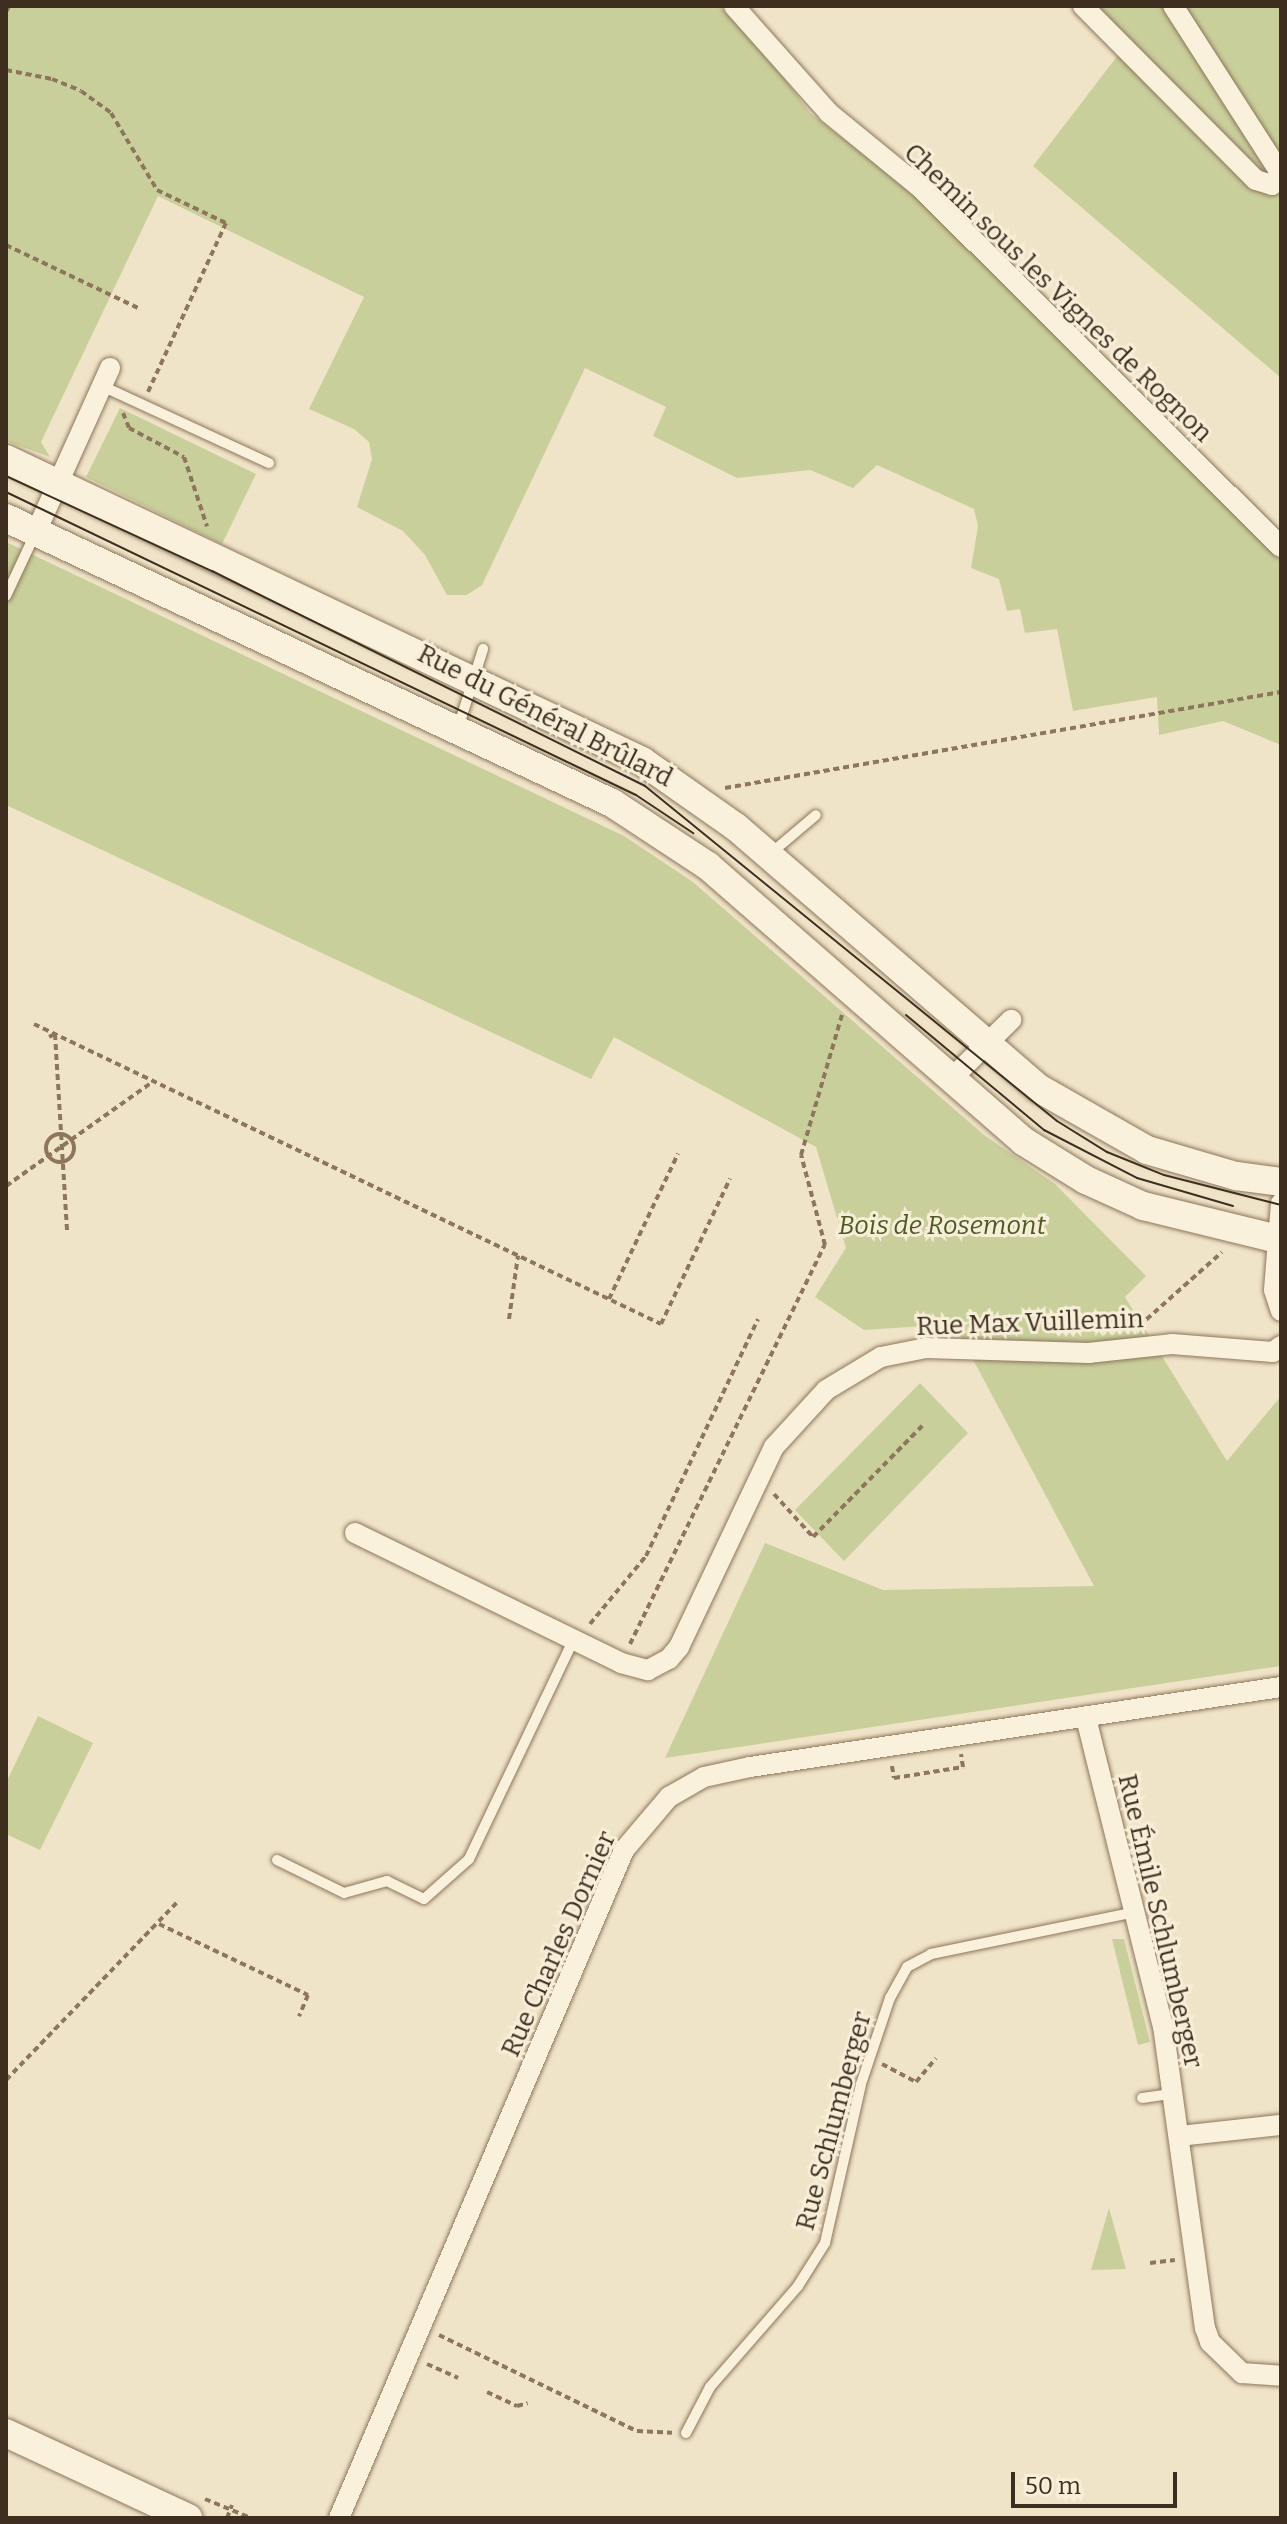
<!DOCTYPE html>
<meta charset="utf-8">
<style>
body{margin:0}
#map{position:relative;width:1287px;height:2524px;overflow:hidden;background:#f0e4c8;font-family:Bitter,serif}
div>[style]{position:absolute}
.green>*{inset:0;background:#c9cf9b}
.path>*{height:4px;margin-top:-2px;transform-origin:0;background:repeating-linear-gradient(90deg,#8d765c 0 6px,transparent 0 10px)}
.path>.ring{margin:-2px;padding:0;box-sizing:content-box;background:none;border:4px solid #8d765c;border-radius:50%}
.roads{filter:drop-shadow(0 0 2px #8d765c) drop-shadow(0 0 2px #8d765c)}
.service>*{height:10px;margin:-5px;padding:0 5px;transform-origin:5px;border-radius:5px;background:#faf1dc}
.minor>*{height:20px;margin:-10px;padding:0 10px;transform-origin:10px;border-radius:10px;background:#faf1dc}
.secondary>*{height:28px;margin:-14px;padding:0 14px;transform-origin:14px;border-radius:14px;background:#faf1dc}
.tram>*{height:2px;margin:-1px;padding:0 1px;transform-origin:1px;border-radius:1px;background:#3d2e20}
span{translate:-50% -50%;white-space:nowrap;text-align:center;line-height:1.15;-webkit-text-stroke:6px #f7eed8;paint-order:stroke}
.street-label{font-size:26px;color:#3d2e20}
.park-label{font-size:26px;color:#4d5a26;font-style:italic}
.frame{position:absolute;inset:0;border:8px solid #3d2e20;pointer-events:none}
.scale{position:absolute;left:1011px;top:2472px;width:166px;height:36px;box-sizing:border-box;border:4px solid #3d2e20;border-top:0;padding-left:10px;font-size:24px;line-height:28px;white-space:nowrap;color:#3d2e20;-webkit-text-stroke:6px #f7eed8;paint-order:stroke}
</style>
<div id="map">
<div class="green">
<i style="clip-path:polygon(6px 6px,719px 6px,762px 48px,810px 113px,914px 194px,1281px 557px,1281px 745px,1223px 721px,1159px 735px,1157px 697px,1073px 711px,1057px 629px,1025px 633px,1020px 609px,1007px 611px,999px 579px,971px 568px,978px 526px,974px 509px,877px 465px,853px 488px,810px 470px,737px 478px,653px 436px,666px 407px,585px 368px,482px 585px,467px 595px,447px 595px,425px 555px,403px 531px,357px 507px,372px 459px,369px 442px,354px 429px,309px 409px,364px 297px,158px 196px,41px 442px,50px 457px,6px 441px)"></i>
<i style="clip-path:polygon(1093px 6px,1281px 6px,1281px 378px,1033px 166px,1125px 46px)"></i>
<i style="clip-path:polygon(120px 408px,256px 474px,222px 544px,86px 477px)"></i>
<i style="clip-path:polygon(6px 542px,624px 836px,693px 882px,984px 1135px,1055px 1184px,1146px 1276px,1125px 1297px,1227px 1461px,1281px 1396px,1281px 1666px,665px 1758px,765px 1543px,883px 1590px,1094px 1586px,954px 1324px,864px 1330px,815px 1297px,846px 1248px,816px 1147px,614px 1037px,591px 1079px,6px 805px)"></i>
<i style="clip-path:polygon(920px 1383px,968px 1433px,844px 1561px,795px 1510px)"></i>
<i style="clip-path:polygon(38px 1716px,93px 1743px,40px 1850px,6px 1834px,6px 1783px)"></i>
<i style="clip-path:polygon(1112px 1939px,1124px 1939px,1150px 2042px,1138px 2045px)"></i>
<i style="clip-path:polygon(1109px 2208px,1126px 2269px,1091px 2270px)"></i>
</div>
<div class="path">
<i style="left:6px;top:12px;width:7px;rotate:-63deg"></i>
<i style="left:6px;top:70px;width:47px;rotate:11.1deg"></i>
<i style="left:52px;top:79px;width:31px;rotate:22deg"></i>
<i style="left:81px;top:91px;width:37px;rotate:36deg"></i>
<i style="left:111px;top:113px;width:90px;rotate:59.1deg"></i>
<i style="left:157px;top:190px;width:76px;rotate:25.6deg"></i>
<i style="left:226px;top:223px;width:186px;rotate:114.8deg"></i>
<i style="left:6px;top:245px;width:146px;rotate:25.5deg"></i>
<i style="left:123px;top:413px;width:16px;rotate:68deg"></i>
<i style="left:129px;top:428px;width:62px;rotate:27.8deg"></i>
<i style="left:184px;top:457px;width:73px;rotate:71.6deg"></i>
<i style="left:725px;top:788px;width:564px;rotate:-9.8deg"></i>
<i style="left:34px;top:1024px;width:695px;rotate:25.57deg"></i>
<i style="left:661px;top:1324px;width:161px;rotate:-64.6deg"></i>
<i style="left:49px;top:1037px;width:7px;rotate:-27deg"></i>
<i style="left:55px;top:1034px;width:199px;rotate:86.5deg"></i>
<i class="ring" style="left:46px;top:1134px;width:24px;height:24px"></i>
<i style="left:6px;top:1186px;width:181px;rotate:-35.4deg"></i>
<i style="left:609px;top:1299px;width:161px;rotate:-64.6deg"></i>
<i style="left:509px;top:1319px;width:64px;rotate:-81.9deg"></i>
<i style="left:1139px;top:1326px;width:111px;rotate:-41.7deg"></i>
<i style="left:774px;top:1494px;width:58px;rotate:47.8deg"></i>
<i style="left:813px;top:1537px;width:156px;rotate:-45.5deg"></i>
<i style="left:590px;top:1624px;width:88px;rotate:-50.5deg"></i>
<i style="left:646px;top:1556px;width:262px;rotate:-64.7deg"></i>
<i style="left:630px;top:1644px;width:444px;rotate:-64deg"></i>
<i style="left:825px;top:1245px;width:93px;rotate:-104.9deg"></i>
<i style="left:801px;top:1155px;width:146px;rotate:-73.7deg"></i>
<i style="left:892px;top:1766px;width:12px;rotate:81deg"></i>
<i style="left:894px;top:1778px;width:70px;rotate:-9.1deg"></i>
<i style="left:963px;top:1767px;width:13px;rotate:-99deg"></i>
<i style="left:159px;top:1924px;width:165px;rotate:25.5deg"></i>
<i style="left:308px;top:1995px;width:23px;rotate:113deg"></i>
<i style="left:882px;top:2064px;width:38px;rotate:28deg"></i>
<i style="left:916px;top:2082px;width:31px;rotate:-50deg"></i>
<i style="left:6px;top:2080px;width:248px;rotate:-46.1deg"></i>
<i style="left:1150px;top:2263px;width:25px;rotate:-7deg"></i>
<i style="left:439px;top:2335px;width:220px;rotate:25.9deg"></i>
<i style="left:637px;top:2431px;width:35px;rotate:3deg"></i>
<i style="left:427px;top:2364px;width:34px;rotate:24deg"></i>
<i style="left:487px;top:2392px;width:33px;rotate:25deg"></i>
<i style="left:517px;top:2406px;width:11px;rotate:-15deg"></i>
<i style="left:205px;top:2499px;width:50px;rotate:22.4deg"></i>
<i style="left:227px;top:2518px;width:14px;rotate:-69deg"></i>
</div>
<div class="roads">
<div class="service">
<i style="left:102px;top:386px;width:184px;rotate:24.8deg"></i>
<i style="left:6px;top:596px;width:71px;rotate:-64.9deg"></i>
<i style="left:458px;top:728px;width:83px;rotate:-72.4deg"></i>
<i style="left:770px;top:854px;width:60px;rotate:-40.3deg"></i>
<i style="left:277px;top:1860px;width:75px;rotate:26.2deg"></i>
<i style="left:344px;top:1893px;width:45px;rotate:-15.6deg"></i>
<i style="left:387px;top:1881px;width:41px;rotate:25.9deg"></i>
<i style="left:424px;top:1899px;width:60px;rotate:-41.6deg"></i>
<i style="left:469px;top:1859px;width:244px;rotate:-64.5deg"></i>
<i style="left:1142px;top:2098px;width:30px;rotate:-8deg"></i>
<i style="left:686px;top:2433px;width:52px;rotate:-62.4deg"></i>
<i style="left:710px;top:2387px;width:134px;rotate:-48.9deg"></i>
<i style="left:798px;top:2286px;width:51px;rotate:-57.9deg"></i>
<i style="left:825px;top:2243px;width:163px;rotate:-77.2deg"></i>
<i style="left:861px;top:2084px;width:91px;rotate:-71.4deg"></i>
<i style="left:890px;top:1998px;width:35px;rotate:-61deg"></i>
<i style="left:907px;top:1967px;width:27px;rotate:-28deg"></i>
<i style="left:931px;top:1954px;width:208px;rotate:-11.6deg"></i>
</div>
<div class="minor">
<i style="left:734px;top:6px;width:143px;rotate:48.4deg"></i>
<i style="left:829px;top:113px;width:120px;rotate:39.3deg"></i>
<i style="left:922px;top:189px;width:507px;rotate:44.92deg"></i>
<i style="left:1083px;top:6px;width:245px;rotate:45.2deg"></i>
<i style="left:1256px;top:180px;width:17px;rotate:17deg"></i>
<i style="left:1272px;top:185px;width:14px;rotate:-51deg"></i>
<i style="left:1281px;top:174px;width:200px;rotate:-122.7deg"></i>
<i style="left:36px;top:532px;width:180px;rotate:-65.7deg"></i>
<i style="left:950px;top:1080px;width:86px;rotate:-44.5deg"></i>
<i style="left:1281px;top:1203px;width:87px;rotate:94.6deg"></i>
<i style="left:1274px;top:1290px;width:22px;rotate:72deg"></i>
<i style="left:355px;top:1533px;width:296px;rotate:26deg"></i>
<i style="left:621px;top:1663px;width:28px;rotate:15deg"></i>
<i style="left:648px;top:1670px;width:24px;rotate:-28deg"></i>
<i style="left:669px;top:1659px;width:16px;rotate:-50deg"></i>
<i style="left:679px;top:1647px;width:221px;rotate:-64.6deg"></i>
<i style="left:774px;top:1447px;width:77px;rotate:-47.6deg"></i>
<i style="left:826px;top:1390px;width:64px;rotate:-31deg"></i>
<i style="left:881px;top:1357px;width:46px;rotate:-11.3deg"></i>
<i style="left:926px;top:1348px;width:162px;rotate:1.8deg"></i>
<i style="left:1088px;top:1353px;width:84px;rotate:-6.1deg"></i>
<i style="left:1172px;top:1344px;width:101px;rotate:4.5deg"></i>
<i style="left:1273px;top:1352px;width:10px;rotate:-37deg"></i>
<i style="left:1086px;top:1718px;width:317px;rotate:76deg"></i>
<i style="left:1163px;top:2026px;width:305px;rotate:82.1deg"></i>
<i style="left:1205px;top:2328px;width:15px;rotate:70deg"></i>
<i style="left:1210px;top:2342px;width:45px;rotate:44.1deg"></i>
<i style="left:1242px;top:2373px;width:39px;rotate:4deg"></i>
<i style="left:1179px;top:2136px;width:103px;rotate:-6.2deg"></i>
<i style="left:339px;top:2518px;width:726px;rotate:-66.89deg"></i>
<i style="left:624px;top:1850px;width:70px;rotate:-49.7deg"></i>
<i style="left:669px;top:1797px;width:40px;rotate:-29.7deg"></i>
<i style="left:704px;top:1777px;width:47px;rotate:-12.3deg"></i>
<i style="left:750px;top:1767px;width:537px;rotate:-8.57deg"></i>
</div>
<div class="secondary">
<i style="left:6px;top:459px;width:704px;rotate:25.4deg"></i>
<i style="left:642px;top:761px;width:115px;rotate:35.1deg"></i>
<i style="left:736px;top:827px;width:401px;rotate:40.8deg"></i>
<i style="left:1040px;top:1089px;width:123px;rotate:29.7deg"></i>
<i style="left:1147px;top:1150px;width:93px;rotate:16.3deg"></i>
<i style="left:1236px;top:1176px;width:45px;rotate:7.6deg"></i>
<i style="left:6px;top:518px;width:670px;rotate:25.19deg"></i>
<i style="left:612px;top:803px;width:115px;rotate:33.3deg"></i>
<i style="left:708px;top:866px;width:418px;rotate:41.1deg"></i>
<i style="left:1023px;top:1141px;width:74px;rotate:31.8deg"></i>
<i style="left:1086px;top:1180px;width:63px;rotate:24.5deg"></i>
<i style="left:1143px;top:1206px;width:142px;rotate:13.8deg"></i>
<i style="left:6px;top:2433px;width:201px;rotate:25deg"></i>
</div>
</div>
<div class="tram">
<i style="left:6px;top:476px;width:227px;rotate:24.8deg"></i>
<i style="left:212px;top:571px;width:483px;rotate:26.4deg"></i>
<i style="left:645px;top:786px;width:531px;rotate:39.11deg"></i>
<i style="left:1057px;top:1121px;width:59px;rotate:31.8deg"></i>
<i style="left:1107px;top:1152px;width:61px;rotate:22deg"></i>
<i style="left:1164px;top:1175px;width:121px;rotate:14.4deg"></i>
<i style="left:6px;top:492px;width:699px;rotate:25.69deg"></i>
<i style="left:636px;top:795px;width:69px;rotate:33.7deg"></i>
<i style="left:906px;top:1015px;width:180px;rotate:39.8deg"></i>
<i style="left:1044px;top:1130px;width:105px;rotate:27.3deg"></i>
<i style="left:1137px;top:1178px;width:100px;rotate:16.3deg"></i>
</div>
<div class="street-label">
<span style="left:1058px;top:293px;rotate:44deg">Chemin sous les Vignes de Rognon</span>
<span style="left:545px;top:716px;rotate:27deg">Rue du Général Brûlard</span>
<span style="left:1030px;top:1323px;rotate:-2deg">Rue Max Vuillemin</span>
<span style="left:1160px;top:1921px;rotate:77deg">Rue Émile Schlumberger</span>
<span style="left:559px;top:1944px;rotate:-66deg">Rue Charles Dornier</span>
<span style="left:834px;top:2121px;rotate:-75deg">Rue Schlumberger</span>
</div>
<div class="park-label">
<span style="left:942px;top:1226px">Bois de Rosemont</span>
</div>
<div class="frame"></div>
<div class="scale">50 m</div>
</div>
